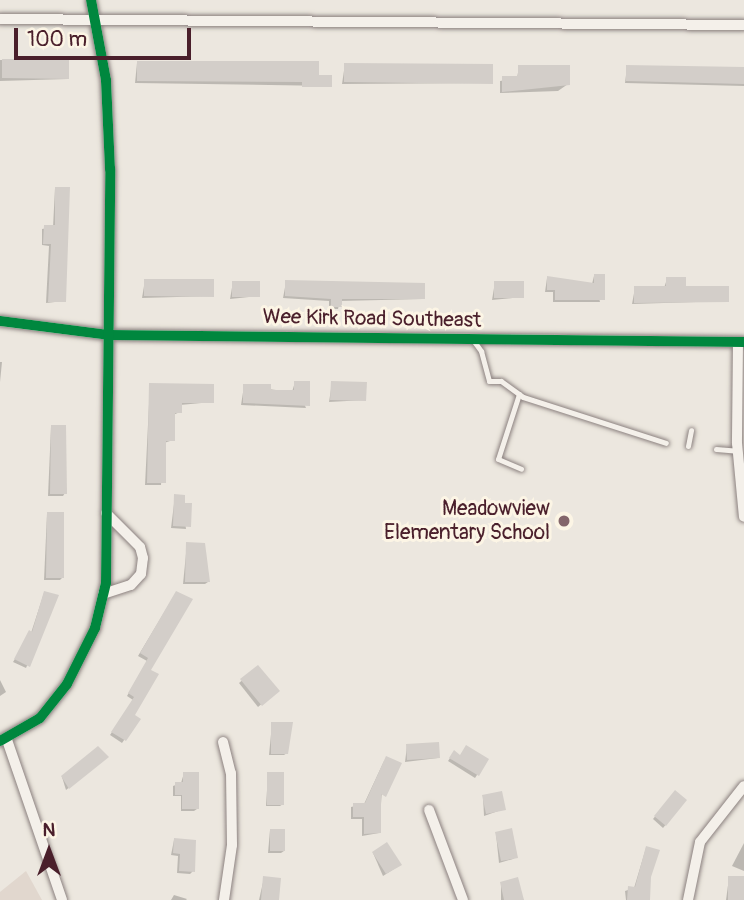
<!DOCTYPE html>
<style>
body{margin:0}
#map{position:relative;width:744px;height:900px;overflow:hidden;background:#ece7df;font-family:Pangolin,sans-serif}
div>[style]{position:absolute}
.green>*{inset:0;background:#e1d7ce}
.shadow>*{inset:0;background:#0003}
.building>*{inset:0;background:#d3cec9}
.roads{filter:drop-shadow(0 0 2px #8b817f) drop-shadow(0 0 2px #8b817f)}
.lane>*{height:5px;margin:-2.5px;padding:0 2.5px;transform-origin:2.5px;border-radius:2.5px;background:#f4f0ea}
.street>*{height:10px;margin:-5px;padding:0 5px;transform-origin:5px;border-radius:5px;background:#f4f0ea}
.cycleway>*{height:10px;margin:-5px;padding:0 5px;transform-origin:5px;border-radius:5px;background:#00873e}
.dots>*{width:19px;height:19px;translate:-50% -50%;box-sizing:border-box;border:4px solid #fcf5e5;border-radius:50%}
span{translate:-50% -50%;white-space:nowrap;text-align:center;line-height:1.15;-webkit-text-stroke:6px #fcf5e5;paint-order:stroke}
.street-label{font-size:21px;color:#4a1f2b}
.poi-label{font-size:21px;color:#4a1f2b}
.right{translate:-100% -50%;text-align:right}
.north{position:absolute;left:14px;top:816px;width:70px;height:70px;-webkit-text-stroke:5px #fcf5e5;paint-order:stroke;rotate:0deg;font-size:19px;font-weight:700;line-height:28px;text-align:center;color:#4a1f2b}
.north::after{content:'';display:block;margin:auto;width:24px;height:32px;background:#4a1f2b;clip-path:polygon(50% 0,100% 100%,50% 72%,0 100%)}
.scale{position:absolute;left:14px;top:28px;width:177px;height:32px;box-sizing:border-box;border:4px solid #4a1f2b;border-top:0;padding-left:9px;font-size:21px;line-height:24px;white-space:nowrap;color:#4a1f2b;-webkit-text-stroke:5px #fcf5e5;paint-order:stroke}
</style>
<div id="map">
<div class="green">
<i style="clip-path:polygon(26px 871px,42px 900px,0 900px,0 892px)"></i>
</div>
<div class="shadow">
<i style="clip-path:polygon(0 60px,68px 61px,68px 79px,0 81px)"></i>
<i style="clip-path:polygon(137px 63px,317px 77px,330px 86px,135px 83px)"></i>
<i style="clip-path:polygon(345px 64px,491px 83px,342px 84px)"></i>
<i style="clip-path:polygon(519px 67px,568px 84px,558px 91px,500px 93px,500px 81px,517px 78px)"></i>
<i style="clip-path:polygon(627px 67px,744px 68px,744px 86px,625px 83px)"></i>
<i style="clip-path:polygon(55px 188px,64px 301px,46px 303px,49px 246px,42px 245px,42px 229px,53px 227px)"></i>
<i style="clip-path:polygon(594px 276px,600px 302px,553px 302px,553px 292px,545px 292px,547px 278px,592px 284px)"></i>
<i style="clip-path:polygon(667px 279px,684px 287px,728px 301px,632px 304px,635px 288px,664px 288px)"></i>
<i style="clip-path:polygon(145px 280px,212px 296px,142px 298px)"></i>
<i style="clip-path:polygon(233px 282px,259px 296px,230px 299px)"></i>
<i style="clip-path:polygon(286px 282px,423px 299px,340px 301px,338px 309px,329px 309px,329px 301px,283px 298px)"></i>
<i style="clip-path:polygon(495px 282px,522px 297px,492px 300px)"></i>
<i style="clip-path:polygon(0 362px,2px 362px,0 382px)"></i>
<i style="clip-path:polygon(295px 382px,306px 408px,241px 405px,244px 386px,292px 392px)"></i>
<i style="clip-path:polygon(332px 383px,365px 400px,329px 402px)"></i>
<i style="clip-path:polygon(150px 384px,212px 402px,180px 405px,180px 412px,173px 415px,173px 440px,164px 443px,161px 485px,145px 485px)"></i>
<i style="clip-path:polygon(51px 427px,65px 493px,63px 496px,48px 496px)"></i>
<i style="clip-path:polygon(175px 496px,183px 505px,186px 529px,171px 528px)"></i>
<i style="clip-path:polygon(47px 514px,62px 578px,60px 580px,44px 580px)"></i>
<i style="clip-path:polygon(187px 544px,208px 582px,205px 584px,183px 584px)"></i>
<i style="clip-path:polygon(44px 593px,57px 597px,26px 668px,13px 662px,31px 633px)"></i>
<i style="clip-path:polygon(174px 596px,133px 716px,138px 720px,122px 743px,110px 735px,133px 700px,127px 696px,147px 661px,138px 656px)"></i>
<i style="clip-path:polygon(258px 667px,277px 691px,258px 707px,239px 683px)"></i>
<i style="clip-path:polygon(0 680px,6px 692px,0 696px)"></i>
<i style="clip-path:polygon(272px 724px,287px 753px,284px 755px,269px 755px)"></i>
<i style="clip-path:polygon(407px 746px,438px 758px,405px 762px)"></i>
<i style="clip-path:polygon(452px 755px,460px 756px,487px 760px,475px 778px,448px 761px)"></i>
<i style="clip-path:polygon(107px 757px,66px 790px,62px 777px)"></i>
<i style="clip-path:polygon(384px 761px,379px 833px,362px 836px,362px 819px,351px 819px,351px 807px,364px 804px)"></i>
<i style="clip-path:polygon(184px 773px,197px 809px,194px 811px,181px 811px,181px 796px,173px 796px,173px 786px,181px 783px)"></i>
<i style="clip-path:polygon(268px 774px,283px 804px,280px 806px,266px 806px)"></i>
<i style="clip-path:polygon(675px 792px,685px 801px,663px 828px,653px 819px)"></i>
<i style="clip-path:polygon(483px 796px,504px 809px,484px 816px)"></i>
<i style="clip-path:polygon(270px 830px,284px 851px,281px 853px,268px 853px)"></i>
<i style="clip-path:polygon(496px 834px,516px 857px,513px 859px,499px 863px)"></i>
<i style="clip-path:polygon(174px 840px,193px 871px,190px 874px,177px 873px,178px 856px,171px 855px)"></i>
<i style="clip-path:polygon(744px 843px,744px 871px,732px 866px)"></i>
<i style="clip-path:polygon(646px 848px,648px 900px,626px 900px,625px 891px,634px 888px)"></i>
<i style="clip-path:polygon(373px 853px,397px 867px,383px 876px)"></i>
<i style="clip-path:polygon(264px 878px,277px 900px,259px 900px)"></i>
<i style="clip-path:polygon(729px 878px,743px 900px,726px 900px)"></i>
<i style="clip-path:polygon(501px 884px,524px 900px,501px 900px)"></i>
<i style="clip-path:polygon(174px 895px,187px 899px,186px 900px,171px 900px)"></i>
</div>
<div class="building">
<i style="clip-path:polygon(2px 59px,69px 59px,69px 79px,2px 78px)"></i>
<i style="clip-path:polygon(137px 61px,319px 61px,319px 75px,332px 75px,332px 87px,302px 87px,302px 82px,137px 81px)"></i>
<i style="clip-path:polygon(344px 63px,493px 64px,493px 84px,344px 82px)"></i>
<i style="clip-path:polygon(518px 65px,570px 65px,570px 85px,502px 92px,502px 76px,518px 76px)"></i>
<i style="clip-path:polygon(626px 65px,744px 67px,744px 84px,626px 81px)"></i>
<i style="clip-path:polygon(55px 187px,70px 187px,66px 302px,48px 302px,51px 244px,43px 244px,44px 225px,55px 225px)"></i>
<i style="clip-path:polygon(594px 274px,605px 274px,605px 300px,555px 300px,555px 290px,547px 290px,547px 276px,594px 283px)"></i>
<i style="clip-path:polygon(666px 277px,686px 277px,686px 286px,729px 286px,729px 302px,634px 303px,634px 286px,666px 286px)"></i>
<i style="clip-path:polygon(144px 279px,214px 279px,214px 297px,144px 296px)"></i>
<i style="clip-path:polygon(285px 280px,425px 283px,425px 299px,342px 299px,342px 307px,331px 307px,331px 299px,285px 296px)"></i>
<i style="clip-path:polygon(232px 281px,260px 281px,260px 297px,232px 297px)"></i>
<i style="clip-path:polygon(494px 281px,524px 281px,524px 298px,494px 298px)"></i>
<i style="clip-path:polygon(294px 381px,310px 381px,310px 406px,243px 403px,243px 384px,271px 384px,271px 390px,294px 390px)"></i>
<i style="clip-path:polygon(331px 381px,367px 382px,366px 401px,330px 400px)"></i>
<i style="clip-path:polygon(149px 383px,214px 384px,214px 403px,182px 403px,182px 413px,175px 413px,175px 441px,166px 441px,166px 483px,147px 483px)"></i>
<i style="clip-path:polygon(51px 425px,66px 425px,67px 494px,50px 494px)"></i>
<i style="clip-path:polygon(174px 494px,185px 495px,185px 503px,192px 503px,191px 527px,173px 526px)"></i>
<i style="clip-path:polygon(47px 512px,64px 512px,64px 578px,46px 578px)"></i>
<i style="clip-path:polygon(186px 542px,205px 543px,210px 582px,185px 582px)"></i>
<i style="clip-path:polygon(44px 591px,59px 595px,30px 667px,14px 659px,29px 630px,32px 632px)"></i>
<i style="clip-path:polygon(176px 591px,193px 599px,151px 670px,159px 674px,135px 715px,141px 719px,126px 741px,111px 732px,134px 697px,128px 693px,148px 658px,140px 653px)"></i>
<i style="clip-path:polygon(258px 665px,280px 691px,262px 706px,240px 679px)"></i>
<i style="clip-path:polygon(271px 722px,293px 722px,288px 754px,271px 754px)"></i>
<i style="clip-path:polygon(439px 742px,440px 758px,407px 760px,406px 744px)"></i>
<i style="clip-path:polygon(466px 745px,489px 759px,479px 776px,449px 758px,454px 750px,460px 755px)"></i>
<i style="clip-path:polygon(98px 746px,109px 757px,69px 789px,61px 776px)"></i>
<i style="clip-path:polygon(386px 756px,402px 763px,386px 797px,381px 794px,381px 833px,364px 834px,364px 817px,353px 817px,353px 803px,365px 803px)"></i>
<i style="clip-path:polygon(183px 772px,199px 772px,199px 809px,182px 809px,182px 795px,175px 795px,175px 782px,183px 782px)"></i>
<i style="clip-path:polygon(267px 772px,284px 772px,284px 805px,267px 805px)"></i>
<i style="clip-path:polygon(675px 790px,687px 800px,666px 826px,654px 816px)"></i>
<i style="clip-path:polygon(502px 791px,506px 810px,486px 814px,482px 795px)"></i>
<i style="clip-path:polygon(512px 828px,518px 858px,501px 861px,495px 832px)"></i>
<i style="clip-path:polygon(270px 829px,285px 829px,285px 851px,270px 851px)"></i>
<i style="clip-path:polygon(174px 838px,196px 840px,195px 872px,179px 871px,180px 854px,173px 853px)"></i>
<i style="clip-path:polygon(387px 842px,402px 865px,386px 874px,372px 852px)"></i>
<i style="clip-path:polygon(646px 846px,660px 850px,651px 877px,650px 900px,627px 900px,628px 886px,635px 887px)"></i>
<i style="clip-path:polygon(263px 876px,281px 878px,279px 900px,261px 900px)"></i>
<i style="clip-path:polygon(728px 876px,744px 876px,744px 900px,728px 900px)"></i>
<i style="clip-path:polygon(518px 877px,524px 900px,504px 900px,500px 882px)"></i>
</div>
<div class="roads">
<div class="lane">
<i style="left:473px;top:340px;width:14px;rotate:54deg"></i>
<i style="left:481px;top:351px;width:31px;rotate:75deg"></i>
<i style="left:489px;top:381px;width:12px"></i>
<i style="left:501px;top:381px;width:27px;rotate:36deg"></i>
<i style="left:523px;top:397px;width:150px;rotate:17.8deg"></i>
<i style="left:519px;top:394px;width:68px;rotate:107.9deg"></i>
<i style="left:498px;top:459px;width:25px;rotate:23deg"></i>
<i style="left:688px;top:446px;width:16px;rotate:-79deg"></i>
<i style="left:716px;top:449px;width:21px;rotate:5deg"></i>
</div>
<div class="street">
<i style="left:0;top:19px;width:744px;rotate:0.46deg"></i>
<i style="left:0;top:321px;width:111px;rotate:7.3deg"></i>
<i style="left:110px;top:335px;width:634px;rotate:0.63deg"></i>
<i style="left:738px;top:342px;width:101px;rotate:90.6deg"></i>
<i style="left:737px;top:443px;width:74px;rotate:84.6deg"></i>
<i style="left:103px;top:594px;width:29px;rotate:-18deg"></i>
<i style="left:131px;top:585px;width:15px;rotate:-48deg"></i>
<i style="left:141px;top:574px;width:16px;rotate:-83deg"></i>
<i style="left:143px;top:558px;width:11px;rotate:-105deg"></i>
<i style="left:140px;top:547px;width:48px;rotate:-135deg"></i>
<i style="left:7px;top:740px;width:169px;rotate:71deg"></i>
<i style="left:0;top:741px;width:46px;rotate:-29.9deg"></i>
<i style="left:40px;top:718px;width:43px;rotate:-51.5deg"></i>
<i style="left:67px;top:684px;width:63px;rotate:-63.4deg"></i>
<i style="left:95px;top:628px;width:46px;rotate:-76.3deg"></i>
<i style="left:106px;top:583px;width:414px;rotate:-89.4deg"></i>
<i style="left:110px;top:169px;width:89px;rotate:-92.6deg"></i>
<i style="left:106px;top:80px;width:81px;rotate:-100.6deg"></i>
<i style="left:223px;top:742px;width:32px;rotate:76deg"></i>
<i style="left:231px;top:773px;width:72px;rotate:89.2deg"></i>
<i style="left:232px;top:845px;width:56px;rotate:98.3deg"></i>
<i style="left:429px;top:810px;width:96px;rotate:69.3deg"></i>
<i style="left:688px;top:900px;width:59px;rotate:-78.3deg"></i>
<i style="left:700px;top:842px;width:71px;rotate:-51.8deg"></i>
</div>
</div>
<div class="cycleway">
<i style="left:0;top:321px;width:111px;rotate:7.3deg"></i>
<i style="left:110px;top:335px;width:634px;rotate:0.63deg"></i>
<i style="left:0;top:741px;width:46px;rotate:-29.9deg"></i>
<i style="left:40px;top:718px;width:43px;rotate:-51.5deg"></i>
<i style="left:67px;top:684px;width:63px;rotate:-63.4deg"></i>
<i style="left:95px;top:628px;width:46px;rotate:-76.3deg"></i>
<i style="left:106px;top:583px;width:414px;rotate:-89.4deg"></i>
<i style="left:110px;top:169px;width:89px;rotate:-92.6deg"></i>
<i style="left:106px;top:80px;width:81px;rotate:-100.6deg"></i>
</div>
<div class="dots">
<i style="left:564px;top:521px;background:#83656a"></i>
</div>
<div class="street-label">
<span style="left:372px;top:319px;rotate:1deg">Wee Kirk Road Southeast</span>
</div>
<div class="poi-label">
<span class="right" style="left:550px;top:521px">Meadowview<br>Elementary School</span>
</div>
<div class="north">N</div>
<div class="scale">100 m</div>
</div>
